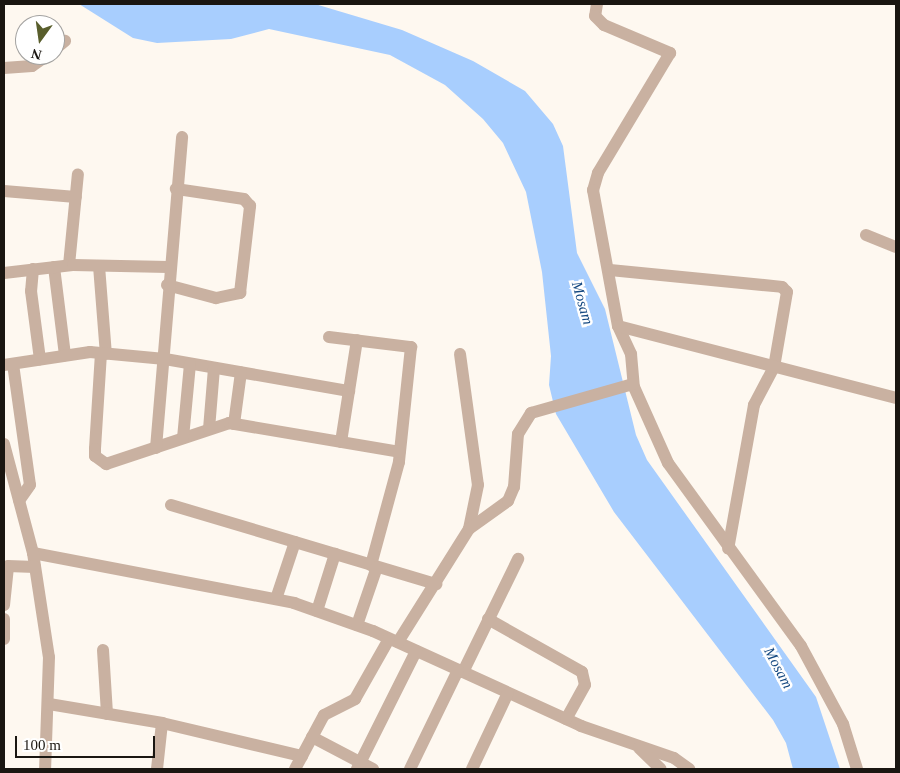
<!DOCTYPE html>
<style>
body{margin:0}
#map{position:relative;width:900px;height:773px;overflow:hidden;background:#fef8f0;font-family:"Times New Roman",serif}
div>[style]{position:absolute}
.water>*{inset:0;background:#a8cefe}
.minor>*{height:12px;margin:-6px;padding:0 6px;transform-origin:6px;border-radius:6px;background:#c9b1a1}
span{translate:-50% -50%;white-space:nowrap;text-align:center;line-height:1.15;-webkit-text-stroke:5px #fff;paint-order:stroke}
.water-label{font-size:15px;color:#144880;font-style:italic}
.frame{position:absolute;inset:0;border:5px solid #1a1611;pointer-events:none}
.north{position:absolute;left:15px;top:15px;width:50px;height:50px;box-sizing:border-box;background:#fff;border:1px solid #a3a2a0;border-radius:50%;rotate:194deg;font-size:14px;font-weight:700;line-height:20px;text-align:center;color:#1a1611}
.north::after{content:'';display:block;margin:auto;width:18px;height:22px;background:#595e2c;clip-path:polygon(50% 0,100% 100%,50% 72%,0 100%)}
.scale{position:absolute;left:15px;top:736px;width:140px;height:22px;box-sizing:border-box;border:2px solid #1a1611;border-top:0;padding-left:6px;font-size:15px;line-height:18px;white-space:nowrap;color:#1a1611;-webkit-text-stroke:4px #fff;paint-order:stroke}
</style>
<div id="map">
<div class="water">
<i style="clip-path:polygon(79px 4px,315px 4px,402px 30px,473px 61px,525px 91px,553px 124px,563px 146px,577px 253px,605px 309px,636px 435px,647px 460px,816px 697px,840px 769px,793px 769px,786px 743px,773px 720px,614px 512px,556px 414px,549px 385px,551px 356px,542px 272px,526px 192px,503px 143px,483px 119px,445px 85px,390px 55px,269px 29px,231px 39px,157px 43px,133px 38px)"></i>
</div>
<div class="minor">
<i style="left:597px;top:4px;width:12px;rotate:99deg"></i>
<i style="left:595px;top:16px;width:13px;rotate:45deg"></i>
<i style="left:604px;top:25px;width:72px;rotate:23deg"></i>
<i style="left:670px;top:53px;width:140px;rotate:121deg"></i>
<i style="left:598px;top:173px;width:18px;rotate:106deg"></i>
<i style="left:593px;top:190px;width:138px;rotate:79.6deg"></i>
<i style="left:618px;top:326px;width:31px;rotate:65deg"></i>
<i style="left:631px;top:354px;width:33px;rotate:85deg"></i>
<i style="left:634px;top:387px;width:83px;rotate:65.9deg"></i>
<i style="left:668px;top:463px;width:226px;rotate:54deg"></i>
<i style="left:801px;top:646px;width:89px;rotate:61.7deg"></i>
<i style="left:843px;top:724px;width:47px;rotate:72.7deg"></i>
<i style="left:55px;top:49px;width:13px;rotate:-39deg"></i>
<i style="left:4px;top:68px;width:28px;rotate:-4deg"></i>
<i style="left:32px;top:66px;width:19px;rotate:-35deg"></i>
<i style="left:4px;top:191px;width:72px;rotate:4.8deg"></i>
<i style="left:866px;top:235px;width:32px;rotate:22deg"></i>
<i style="left:69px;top:265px;width:91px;rotate:-84.4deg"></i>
<i style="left:99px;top:266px;width:88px;rotate:85.5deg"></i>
<i style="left:54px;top:267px;width:89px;rotate:82.9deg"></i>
<i style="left:33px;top:269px;width:22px;rotate:95deg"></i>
<i style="left:31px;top:291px;width:69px;rotate:82.5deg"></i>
<i style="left:610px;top:270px;width:173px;rotate:5.6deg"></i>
<i style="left:782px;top:287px;width:7px;rotate:45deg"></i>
<i style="left:787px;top:292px;width:76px;rotate:99.8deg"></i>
<i style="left:774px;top:367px;width:43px;rotate:117.8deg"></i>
<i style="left:754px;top:405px;width:146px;rotate:100.2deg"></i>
<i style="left:4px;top:273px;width:69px;rotate:-6.6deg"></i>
<i style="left:73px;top:265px;width:95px;rotate:1.2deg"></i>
<i style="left:167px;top:285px;width:51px;rotate:14.9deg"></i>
<i style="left:216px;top:298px;width:25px;rotate:-12deg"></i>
<i style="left:240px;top:293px;width:88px;rotate:-83.4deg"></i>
<i style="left:250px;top:206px;width:9px;rotate:-131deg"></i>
<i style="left:244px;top:199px;width:69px;rotate:-171.6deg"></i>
<i style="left:618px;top:326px;width:287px;rotate:14.5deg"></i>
<i style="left:329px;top:337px;width:83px;rotate:7deg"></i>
<i style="left:411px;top:347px;width:116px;rotate:96deg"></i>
<i style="left:399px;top:462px;width:107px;rotate:105.2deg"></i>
<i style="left:101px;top:353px;width:96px;rotate:93.6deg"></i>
<i style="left:95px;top:449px;width:7px;rotate:90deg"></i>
<i style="left:95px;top:456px;width:14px;rotate:36deg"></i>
<i style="left:106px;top:464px;width:130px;rotate:-18.4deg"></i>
<i style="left:229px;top:423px;width:173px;rotate:9.6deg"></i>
<i style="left:460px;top:354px;width:132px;rotate:82.2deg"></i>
<i style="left:478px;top:485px;width:45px;rotate:101.6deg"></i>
<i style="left:13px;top:364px;width:122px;rotate:82deg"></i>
<i style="left:30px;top:485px;width:19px;rotate:125deg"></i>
<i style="left:4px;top:365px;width:87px;rotate:-8.6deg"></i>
<i style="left:90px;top:352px;width:75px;rotate:5.3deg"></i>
<i style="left:165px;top:359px;width:187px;rotate:9.9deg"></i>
<i style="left:234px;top:424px;width:52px;rotate:-82.3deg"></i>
<i style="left:209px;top:429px;width:61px;rotate:-85.3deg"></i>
<i style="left:183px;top:438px;width:74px;rotate:-84.6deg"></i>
<i style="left:341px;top:442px;width:103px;rotate:-81.1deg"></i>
<i style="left:4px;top:444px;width:113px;rotate:75.1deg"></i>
<i style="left:33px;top:553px;width:266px;rotate:10.8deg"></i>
<i style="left:294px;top:603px;width:84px;rotate:19.5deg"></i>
<i style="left:373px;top:631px;width:229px;rotate:24.5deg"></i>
<i style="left:581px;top:726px;width:98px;rotate:19deg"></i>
<i style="left:674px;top:758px;width:19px;rotate:36deg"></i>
<i style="left:156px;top:448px;width:312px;rotate:-85.2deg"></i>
<i style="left:171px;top:505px;width:277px;rotate:16.6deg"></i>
<i style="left:33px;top:553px;width:105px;rotate:81.3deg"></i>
<i style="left:49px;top:657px;width:112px;rotate:92deg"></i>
<i style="left:276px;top:599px;width:60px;rotate:-71.6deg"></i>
<i style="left:4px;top:605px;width:39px;rotate:-84deg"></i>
<i style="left:8px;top:566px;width:27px;rotate:2deg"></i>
<i style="left:317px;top:611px;width:60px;rotate:-72.5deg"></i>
<i style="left:4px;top:619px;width:20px;rotate:90deg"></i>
<i style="left:488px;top:619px;width:108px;rotate:29.4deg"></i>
<i style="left:582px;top:672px;width:13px;rotate:77deg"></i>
<i style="left:585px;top:685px;width:39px;rotate:119deg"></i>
<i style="left:357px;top:625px;width:61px;rotate:-71deg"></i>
<i style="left:398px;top:642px;width:133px;rotate:-57.9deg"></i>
<i style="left:469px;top:529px;width:48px;rotate:-35.7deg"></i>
<i style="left:508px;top:501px;width:15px;rotate:-67deg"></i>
<i style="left:514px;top:487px;width:53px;rotate:-85.7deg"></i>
<i style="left:518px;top:434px;width:25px;rotate:-58deg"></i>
<i style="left:531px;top:413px;width:106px;rotate:-15.9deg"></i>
<i style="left:103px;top:650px;width:64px;rotate:86.4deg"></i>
<i style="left:463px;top:672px;width:126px;rotate:-64deg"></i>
<i style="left:49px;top:704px;width:115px;rotate:9.5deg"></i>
<i style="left:312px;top:737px;width:69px;rotate:27.7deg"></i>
<i style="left:639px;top:748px;width:30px;rotate:44deg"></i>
<i style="left:157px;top:769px;width:46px;rotate:-83.8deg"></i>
<i style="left:162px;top:723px;width:144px;rotate:13.3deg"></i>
<i style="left:295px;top:769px;width:61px;rotate:-61.8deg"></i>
<i style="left:324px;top:715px;width:35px;rotate:-27deg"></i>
<i style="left:355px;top:699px;width:69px;rotate:-60.5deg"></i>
<i style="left:357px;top:769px;width:132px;rotate:-63.4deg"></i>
<i style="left:410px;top:769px;width:110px;rotate:-64.1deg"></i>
<i style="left:472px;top:769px;width:84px;rotate:-64.7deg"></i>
</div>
<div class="water-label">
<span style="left:582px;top:303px;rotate:74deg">Mosam</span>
<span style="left:778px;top:668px;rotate:62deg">Mosam</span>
</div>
<div class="frame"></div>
<div class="north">N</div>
<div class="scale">100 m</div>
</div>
